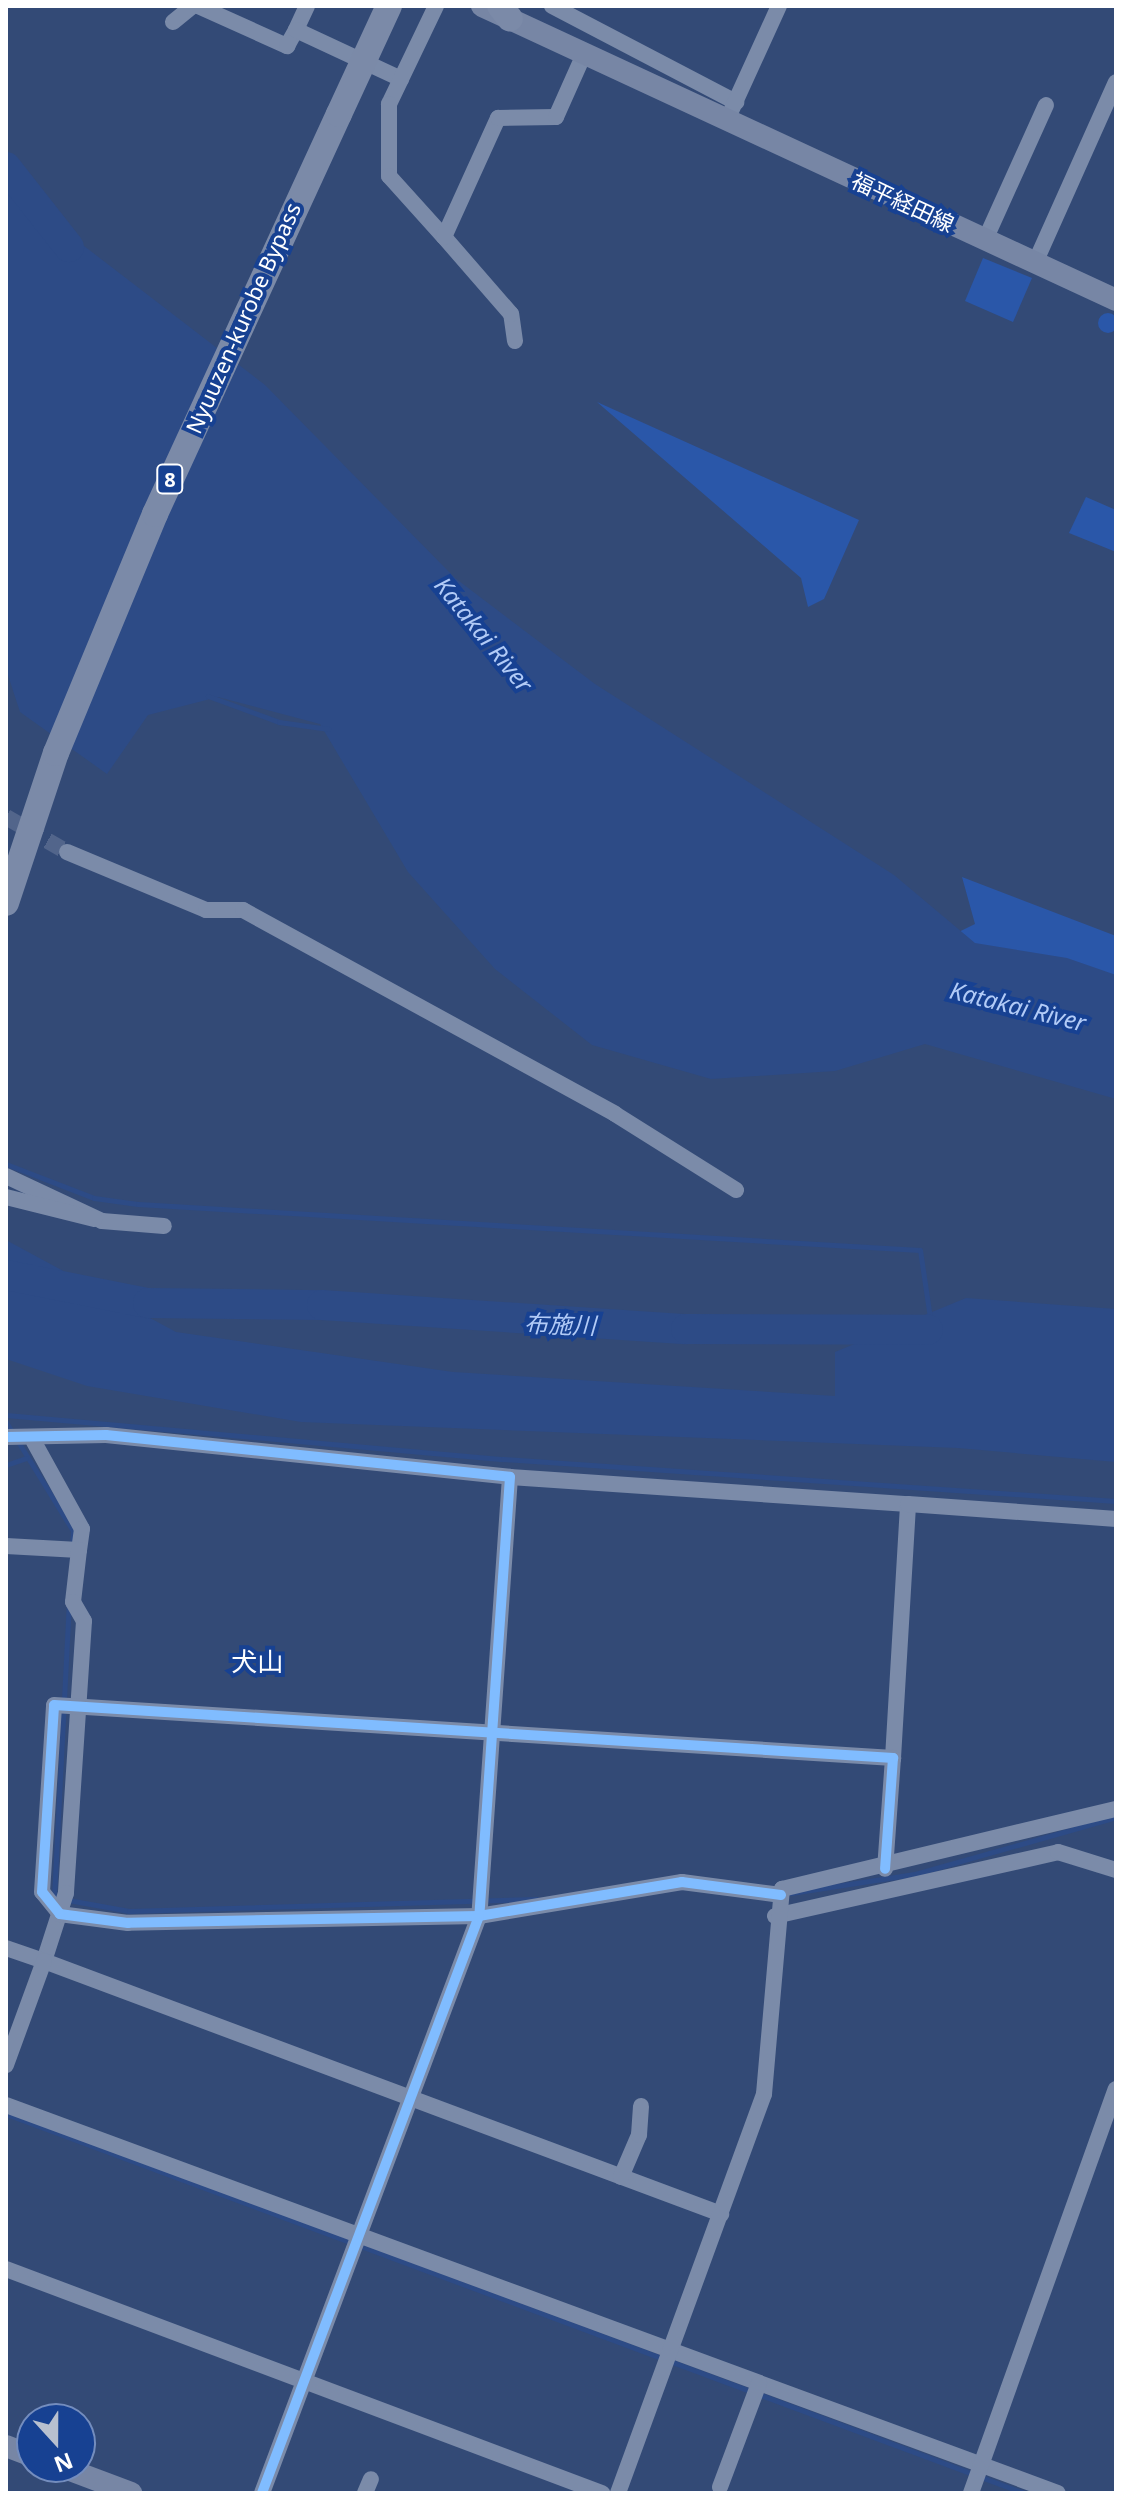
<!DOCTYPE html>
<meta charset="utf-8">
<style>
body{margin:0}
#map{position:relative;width:1122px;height:2499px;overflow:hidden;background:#334a76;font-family:"Noto Sans","Noto Sans JP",sans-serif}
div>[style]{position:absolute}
.green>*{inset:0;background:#2a57a9}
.round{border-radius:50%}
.water>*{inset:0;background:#2d4b86}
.stream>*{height:5px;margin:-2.5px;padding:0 2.5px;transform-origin:2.5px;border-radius:2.5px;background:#2d4b86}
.river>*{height:30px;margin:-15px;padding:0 15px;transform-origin:15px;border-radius:15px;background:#2d4b86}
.minor-tunnel>*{height:16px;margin-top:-8px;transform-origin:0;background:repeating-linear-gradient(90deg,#52658b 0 16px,transparent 0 24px)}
.minor>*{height:16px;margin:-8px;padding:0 8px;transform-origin:8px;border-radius:8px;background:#7b8ba9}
.secondary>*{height:22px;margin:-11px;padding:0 11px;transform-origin:11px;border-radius:11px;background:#7786a5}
.trunk>*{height:26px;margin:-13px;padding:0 13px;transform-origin:13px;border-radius:13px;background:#7b8aa8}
.trunk-bridge>*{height:26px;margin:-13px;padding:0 13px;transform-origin:13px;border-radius:13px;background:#7b8aa8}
.cycleway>*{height:10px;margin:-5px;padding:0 5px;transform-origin:5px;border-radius:5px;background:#80bcff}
span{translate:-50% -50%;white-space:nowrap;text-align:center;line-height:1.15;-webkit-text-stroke:8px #174192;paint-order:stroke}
.shield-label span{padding:2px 6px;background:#174192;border:2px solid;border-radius:6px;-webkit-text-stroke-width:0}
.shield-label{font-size:20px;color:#fff;font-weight:700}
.street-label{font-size:22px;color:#fff}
.water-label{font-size:24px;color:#b2cbf7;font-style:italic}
.quarter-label{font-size:26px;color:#fff}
.frame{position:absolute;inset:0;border:8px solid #fff;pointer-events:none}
.north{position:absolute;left:16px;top:2403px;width:80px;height:80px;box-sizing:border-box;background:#174192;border:2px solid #748dbe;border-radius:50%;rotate:159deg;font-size:22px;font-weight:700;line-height:32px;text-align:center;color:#fff}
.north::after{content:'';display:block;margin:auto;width:28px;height:36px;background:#b8c0cf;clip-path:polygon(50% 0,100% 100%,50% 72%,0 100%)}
</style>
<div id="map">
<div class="green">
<i style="clip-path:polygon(983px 258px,1032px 278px,1013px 322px,965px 301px)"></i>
<i class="round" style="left:1098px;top:313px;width:20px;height:20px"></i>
<i style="clip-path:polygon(597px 402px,859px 520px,824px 599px,808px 607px,801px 578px)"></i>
<i style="clip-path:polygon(1086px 497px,1116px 510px,1116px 552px,1069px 533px)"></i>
<i style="clip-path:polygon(962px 877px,1116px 936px,1116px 1074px,932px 945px,975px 924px)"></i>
</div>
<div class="water">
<i style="clip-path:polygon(6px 186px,265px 385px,455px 578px,595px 684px,894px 875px,975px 943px,1067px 958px,1116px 975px,1116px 1099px,925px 1044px,835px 1071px,711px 1079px,592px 1045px,495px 969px,408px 872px,320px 724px,218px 697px,148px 715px,107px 774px,20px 712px,6px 669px)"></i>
<i style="clip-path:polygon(6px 1240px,176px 1332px,453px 1372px,835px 1396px,835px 1352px,966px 1298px,1116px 1309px,1116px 1462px,958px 1448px,301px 1422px,87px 1386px,6px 1359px)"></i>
</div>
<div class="stream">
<i style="left:208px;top:696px;width:76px;rotate:20.1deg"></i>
<i style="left:279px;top:722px;width:50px;rotate:8deg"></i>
<i style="left:6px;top:1164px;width:94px;rotate:21.1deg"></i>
<i style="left:94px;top:1198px;width:44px;rotate:7.8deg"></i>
<i style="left:138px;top:1204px;width:783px;rotate:3.37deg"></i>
<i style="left:920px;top:1250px;width:69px;rotate:81.6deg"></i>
<i style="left:6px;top:1415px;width:499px;rotate:5.1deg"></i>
<i style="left:503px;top:1459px;width:614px;rotate:3.92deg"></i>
<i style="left:6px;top:1422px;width:128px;rotate:58.4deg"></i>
<i style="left:73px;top:1531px;width:15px;rotate:94deg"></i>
<i style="left:6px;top:1465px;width:21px;rotate:-19deg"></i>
<i style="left:791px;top:1893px;width:125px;rotate:-8.7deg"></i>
<i style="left:915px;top:1874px;width:209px;rotate:-15.8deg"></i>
<i style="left:54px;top:1897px;width:293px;rotate:-87.1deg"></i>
<i style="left:68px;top:1900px;width:62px;rotate:10.2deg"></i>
<i style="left:129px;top:1911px;width:408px;rotate:-1.7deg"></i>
<i style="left:6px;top:2114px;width:1086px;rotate:20.42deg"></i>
</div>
<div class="river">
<i style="left:6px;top:167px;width:102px;rotate:51.8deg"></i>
<i style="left:6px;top:1275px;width:145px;rotate:11.2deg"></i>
<i style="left:148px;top:1303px;width:174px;rotate:0.7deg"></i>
<i style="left:322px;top:1305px;width:365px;rotate:3.8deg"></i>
<i style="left:686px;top:1329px;width:242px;rotate:0.2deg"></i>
</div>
<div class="minor-tunnel">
<i style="left:6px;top:817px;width:70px;rotate:29.8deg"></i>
</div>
<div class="minor">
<i style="left:198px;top:6px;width:98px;rotate:24.2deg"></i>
<i style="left:287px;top:46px;width:18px;rotate:-61deg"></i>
<i style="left:307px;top:6px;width:26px;rotate:115deg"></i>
<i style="left:296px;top:30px;width:116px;rotate:25deg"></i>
<i style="left:436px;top:6px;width:109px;rotate:115.6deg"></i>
<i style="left:389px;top:104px;width:72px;rotate:90deg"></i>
<i style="left:389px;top:176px;width:82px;rotate:48deg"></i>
<i style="left:552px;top:6px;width:208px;rotate:27.6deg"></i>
<i style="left:173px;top:22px;width:26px;rotate:-39deg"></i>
<i style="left:732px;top:109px;width:113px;rotate:-65.5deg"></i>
<i style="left:985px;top:240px;width:148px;rotate:-65.7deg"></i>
<i style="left:1035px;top:263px;width:198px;rotate:-65.9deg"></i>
<i style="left:515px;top:341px;width:27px;rotate:-98deg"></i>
<i style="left:511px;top:314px;width:102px;rotate:-131deg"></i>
<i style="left:444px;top:237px;width:131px;rotate:-65.6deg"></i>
<i style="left:498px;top:118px;width:58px;rotate:-1deg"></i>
<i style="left:556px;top:117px;width:69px;rotate:-66deg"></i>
<i style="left:67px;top:852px;width:151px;rotate:22.6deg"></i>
<i style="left:206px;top:910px;width:37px"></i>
<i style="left:243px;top:910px;width:424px;rotate:28.7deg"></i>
<i style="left:615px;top:1114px;width:143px;rotate:32.1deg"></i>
<i style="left:6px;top:1176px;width:106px;rotate:25.1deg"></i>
<i style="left:102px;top:1221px;width:62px;rotate:4.6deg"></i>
<i style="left:6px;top:1197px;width:91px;rotate:14deg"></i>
<i style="left:6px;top:1437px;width:100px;rotate:-1.1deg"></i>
<i style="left:106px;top:1435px;width:406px;rotate:5.9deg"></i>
<i style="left:510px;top:1477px;width:440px;rotate:94deg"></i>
<i style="left:479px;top:1916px;width:616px;rotate:110.61deg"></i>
<i style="left:34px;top:1442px;width:99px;rotate:61.1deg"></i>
<i style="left:82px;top:1529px;width:21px;rotate:98deg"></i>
<i style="left:510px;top:1477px;width:399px;rotate:3.9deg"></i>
<i style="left:6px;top:1546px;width:73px;rotate:3.1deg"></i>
<i style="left:79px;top:1550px;width:52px;rotate:96.6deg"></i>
<i style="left:73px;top:1602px;width:22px;rotate:60deg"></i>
<i style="left:84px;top:1621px;width:273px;rotate:93.8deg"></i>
<i style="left:66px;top:1893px;width:71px;rotate:107.9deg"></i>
<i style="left:44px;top:1961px;width:723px;rotate:20.49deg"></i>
<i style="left:893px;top:1758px;width:254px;rotate:-86.6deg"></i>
<i style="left:908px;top:1504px;width:209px;rotate:4.1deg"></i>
<i style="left:781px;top:1895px;width:100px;rotate:-172.5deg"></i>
<i style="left:682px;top:1882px;width:206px;rotate:170.5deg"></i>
<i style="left:479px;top:1916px;width:351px;rotate:178.9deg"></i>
<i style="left:128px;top:1923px;width:69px;rotate:-172.5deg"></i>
<i style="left:60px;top:1914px;width:28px;rotate:-129deg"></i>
<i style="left:42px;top:1892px;width:187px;rotate:-86.3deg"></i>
<i style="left:54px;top:1705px;width:841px;rotate:3.61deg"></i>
<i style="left:893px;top:1758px;width:111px;rotate:94.1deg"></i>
<i style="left:775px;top:1916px;width:290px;rotate:-12.7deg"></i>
<i style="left:1058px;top:1852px;width:61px;rotate:17.2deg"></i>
<i style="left:6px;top:1948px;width:40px;rotate:18.9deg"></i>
<i style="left:44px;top:1961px;width:111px;rotate:110.1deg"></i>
<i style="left:6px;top:2105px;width:1121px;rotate:20.25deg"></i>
<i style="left:621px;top:2177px;width:46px;rotate:-66.8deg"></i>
<i style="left:639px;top:2135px;width:29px;rotate:-86deg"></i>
<i style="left:6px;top:2269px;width:637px;rotate:20.6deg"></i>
<i style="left:720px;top:2487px;width:111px;rotate:-69.4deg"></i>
<i style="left:365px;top:2493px;width:15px;rotate:-67deg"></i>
<i style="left:618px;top:2493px;width:425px;rotate:-69.9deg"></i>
<i style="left:764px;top:2094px;width:206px;rotate:-85deg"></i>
<i style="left:782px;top:1889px;width:343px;rotate:-13.5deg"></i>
<i style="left:971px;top:2493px;width:429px;rotate:-70.3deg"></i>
</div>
<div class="secondary">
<i style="left:482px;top:6px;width:699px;rotate:24.88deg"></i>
<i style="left:6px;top:2446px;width:28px;rotate:21deg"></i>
<i style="left:62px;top:2467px;width:74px;rotate:20.6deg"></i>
</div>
<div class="trunk">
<i style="left:500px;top:6px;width:16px;rotate:52deg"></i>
<i style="left:6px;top:903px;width:158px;rotate:-71.6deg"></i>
<i style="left:56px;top:753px;width:259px;rotate:-67.5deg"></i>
<i style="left:155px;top:514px;width:440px;rotate:-65.3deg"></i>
</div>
<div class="trunk-bridge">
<i style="left:339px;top:114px;width:119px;rotate:-65.2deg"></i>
</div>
<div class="cycleway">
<i style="left:6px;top:1437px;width:100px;rotate:-1.1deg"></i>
<i style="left:106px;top:1435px;width:406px;rotate:5.9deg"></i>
<i style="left:510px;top:1477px;width:440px;rotate:94deg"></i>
<i style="left:479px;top:1916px;width:616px;rotate:110.61deg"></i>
<i style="left:781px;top:1895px;width:100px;rotate:-172.5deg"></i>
<i style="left:682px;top:1882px;width:206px;rotate:170.5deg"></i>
<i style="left:479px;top:1916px;width:351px;rotate:178.9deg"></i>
<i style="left:128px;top:1923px;width:69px;rotate:-172.5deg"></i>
<i style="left:60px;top:1914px;width:28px;rotate:-129deg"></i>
<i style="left:42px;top:1892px;width:187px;rotate:-86.3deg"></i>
<i style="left:54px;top:1705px;width:841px;rotate:3.61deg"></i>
<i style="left:893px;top:1758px;width:111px;rotate:94.1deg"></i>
</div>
<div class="shield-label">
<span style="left:170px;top:479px">8</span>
</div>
<div class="street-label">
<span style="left:903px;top:202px;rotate:25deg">福平経田線</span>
<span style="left:243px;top:318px;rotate:-66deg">Nyuuzen-kurobe Bypass</span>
</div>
<div class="water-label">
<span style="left:484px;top:634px;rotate:51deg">Katakai River</span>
<span style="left:1018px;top:1006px;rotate:14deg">Katakai River</span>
<span style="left:560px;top:1324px;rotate:2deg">布施川</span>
</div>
<div class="quarter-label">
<span style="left:257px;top:1662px">犬山</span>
</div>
<div class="frame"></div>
<div class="north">N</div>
</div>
